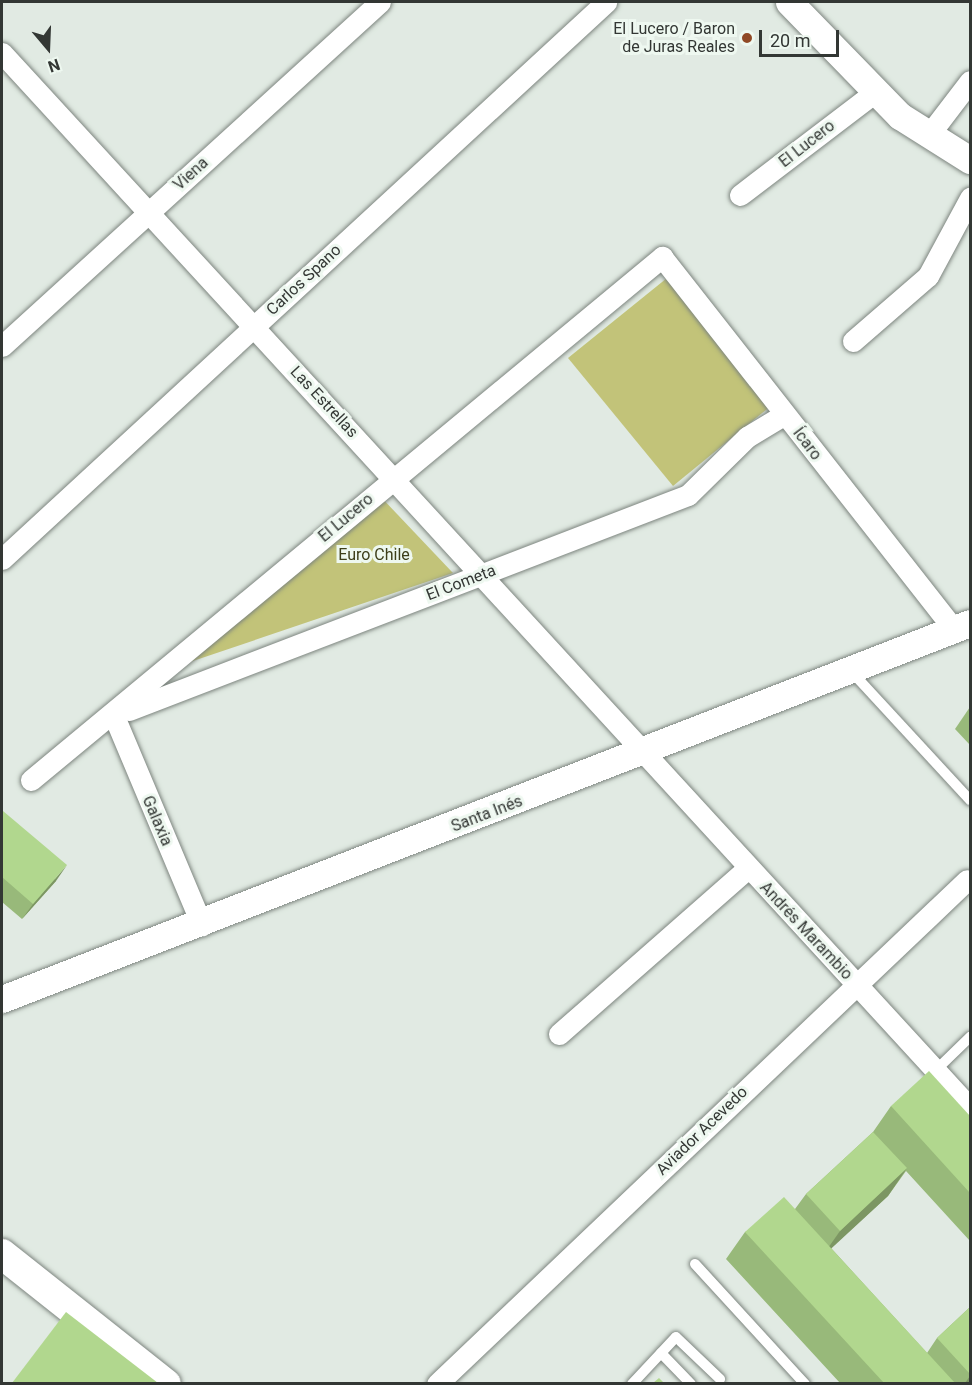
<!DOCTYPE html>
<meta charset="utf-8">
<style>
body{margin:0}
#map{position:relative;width:972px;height:1385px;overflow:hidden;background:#e1eae3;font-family:Roboto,sans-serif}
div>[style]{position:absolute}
.green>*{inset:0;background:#c2c379}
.roads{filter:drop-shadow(0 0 2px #7d857f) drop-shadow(0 0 2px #7d857f)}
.service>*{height:10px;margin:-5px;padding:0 5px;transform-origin:5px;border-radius:5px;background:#fff}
.minor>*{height:21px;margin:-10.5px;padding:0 10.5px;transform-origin:10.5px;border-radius:10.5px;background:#fff}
.tertiary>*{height:27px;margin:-13.5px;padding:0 13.5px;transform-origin:13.5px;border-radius:13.5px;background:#fff}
.secondary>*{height:30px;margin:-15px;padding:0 15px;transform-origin:15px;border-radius:15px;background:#fff}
.wall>*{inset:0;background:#98b97a}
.shaded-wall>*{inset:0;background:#7c9663}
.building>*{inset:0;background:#b1d78e}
.dots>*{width:16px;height:16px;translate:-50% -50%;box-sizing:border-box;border:3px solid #eef8f0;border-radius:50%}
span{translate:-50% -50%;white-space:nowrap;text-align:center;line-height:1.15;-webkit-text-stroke:6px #eef8f0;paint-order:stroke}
.poi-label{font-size:16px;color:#333734}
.right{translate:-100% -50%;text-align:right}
.street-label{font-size:16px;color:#333734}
.park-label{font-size:16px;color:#3d3e1a}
.frame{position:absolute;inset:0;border:3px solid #333734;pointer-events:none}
.north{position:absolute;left:18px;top:18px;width:60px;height:60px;-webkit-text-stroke:4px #eef8f0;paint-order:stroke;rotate:161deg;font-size:16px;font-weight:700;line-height:24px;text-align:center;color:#333734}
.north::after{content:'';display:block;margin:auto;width:21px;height:27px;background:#333734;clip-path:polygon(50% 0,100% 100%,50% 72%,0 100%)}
.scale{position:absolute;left:759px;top:30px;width:80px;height:27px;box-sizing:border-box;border:3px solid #333734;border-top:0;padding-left:8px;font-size:18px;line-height:21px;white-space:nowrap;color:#333734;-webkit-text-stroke:4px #eef8f0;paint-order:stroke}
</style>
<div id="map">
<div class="green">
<i style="clip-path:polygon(667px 278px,772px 405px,673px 486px,568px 358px)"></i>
<i style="clip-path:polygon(379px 495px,453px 573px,184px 664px)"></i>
</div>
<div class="roads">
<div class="service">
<i style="left:851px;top:671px;width:176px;rotate:47.3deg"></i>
<i style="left:935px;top:1071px;width:49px;rotate:-44.2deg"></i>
<i style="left:695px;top:1264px;width:163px;rotate:47.5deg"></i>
<i style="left:661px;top:1353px;width:43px;rotate:45.9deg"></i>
<i style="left:632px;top:1384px;width:64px;rotate:-46.9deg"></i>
<i style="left:676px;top:1337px;width:61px;rotate:43.7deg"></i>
</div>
<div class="minor">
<i style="left:2px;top:53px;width:1432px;rotate:47.46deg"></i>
<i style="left:928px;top:136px;width:69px;rotate:-52.6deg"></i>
<i style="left:740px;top:195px;width:168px;rotate:-37.3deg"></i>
<i style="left:853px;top:341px;width:99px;rotate:-40.9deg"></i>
<i style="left:928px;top:276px;width:89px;rotate:-61.7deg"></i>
<i style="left:2px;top:346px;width:511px;rotate:-42.3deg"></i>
<i style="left:2px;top:559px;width:822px;rotate:-42.68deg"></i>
<i style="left:129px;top:710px;width:599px;rotate:-21.04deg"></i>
<i style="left:688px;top:495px;width:83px;rotate:-44.5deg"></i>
<i style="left:747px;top:437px;width:44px;rotate:-31.2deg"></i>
<i style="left:114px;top:716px;width:227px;rotate:67.2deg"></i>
<i style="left:31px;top:780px;width:820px;rotate:-39.65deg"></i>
<i style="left:662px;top:257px;width:474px;rotate:51.9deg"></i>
<i style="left:559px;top:1034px;width:252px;rotate:-41.3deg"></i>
<i style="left:437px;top:1384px;width:731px;rotate:-43.56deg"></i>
</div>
<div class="tertiary">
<i style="left:789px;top:2px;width:159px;rotate:45.8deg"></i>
<i style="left:900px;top:116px;width:83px;rotate:32.2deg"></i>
<i style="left:2px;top:999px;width:1038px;rotate:-21.23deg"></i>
</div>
<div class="secondary">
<i style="left:2px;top:1254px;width:209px;rotate:38.4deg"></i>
</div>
</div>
<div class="wall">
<i style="clip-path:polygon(970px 707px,970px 745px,955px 729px)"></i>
<i style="clip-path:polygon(2px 813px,56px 881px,22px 919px,2px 902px)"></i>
<i style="clip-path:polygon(891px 1106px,970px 1116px,970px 1241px,906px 1171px,888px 1196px,831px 1248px,927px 1353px,937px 1338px,970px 1307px,970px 1383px,840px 1383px,726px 1259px,745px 1232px,795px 1209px,806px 1194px,873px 1132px)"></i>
</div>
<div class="shaded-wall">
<i style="clip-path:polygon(67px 865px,56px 881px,22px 919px,33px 904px)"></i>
<i style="clip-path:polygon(907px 1168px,888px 1196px,821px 1258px,840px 1231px)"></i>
<i style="clip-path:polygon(970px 1376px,970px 1383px,965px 1383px)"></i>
</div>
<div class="building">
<i style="clip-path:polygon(3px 811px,67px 865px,33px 904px,2px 877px,2px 813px)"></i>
<i style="clip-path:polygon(929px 1071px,970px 1116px,970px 1193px,891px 1106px)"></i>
<i style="clip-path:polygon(873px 1132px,907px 1168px,840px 1231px,806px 1194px)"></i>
<i style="clip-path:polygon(784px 1197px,955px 1383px,884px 1383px,745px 1232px)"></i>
<i style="clip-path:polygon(970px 1307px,970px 1374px,937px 1338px)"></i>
<i style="clip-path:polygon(66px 1312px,158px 1383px,12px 1383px)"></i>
<i style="clip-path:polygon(659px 1378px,664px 1383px,653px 1383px)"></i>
</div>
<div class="dots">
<i style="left:747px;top:38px;background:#904926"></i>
</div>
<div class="poi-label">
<span class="right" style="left:735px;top:38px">El Lucero / Baron<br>de Juras Reales</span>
</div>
<div class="street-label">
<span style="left:807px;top:144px;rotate:-38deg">El Lucero</span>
<span style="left:191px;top:174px;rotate:-42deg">Viena</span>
<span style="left:304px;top:280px;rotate:-43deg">Carlos Spano</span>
<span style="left:324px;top:402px;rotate:47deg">Las Estrellas</span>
<span style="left:807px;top:444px;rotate:53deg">Ícaro</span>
<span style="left:346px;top:518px;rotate:-40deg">El Lucero</span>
<span style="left:461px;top:583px;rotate:-21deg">El Cometa</span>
<span style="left:487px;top:814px;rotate:-21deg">Santa Inés</span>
<span style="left:157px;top:821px;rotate:67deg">Galaxia</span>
<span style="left:806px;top:931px;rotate:47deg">Andrés Marambio</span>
<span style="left:702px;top:1131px;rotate:-44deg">Aviador Acevedo</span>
</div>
<div class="park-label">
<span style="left:374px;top:555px">Euro Chile</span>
</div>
<div class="frame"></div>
<div class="north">N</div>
<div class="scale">20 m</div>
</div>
